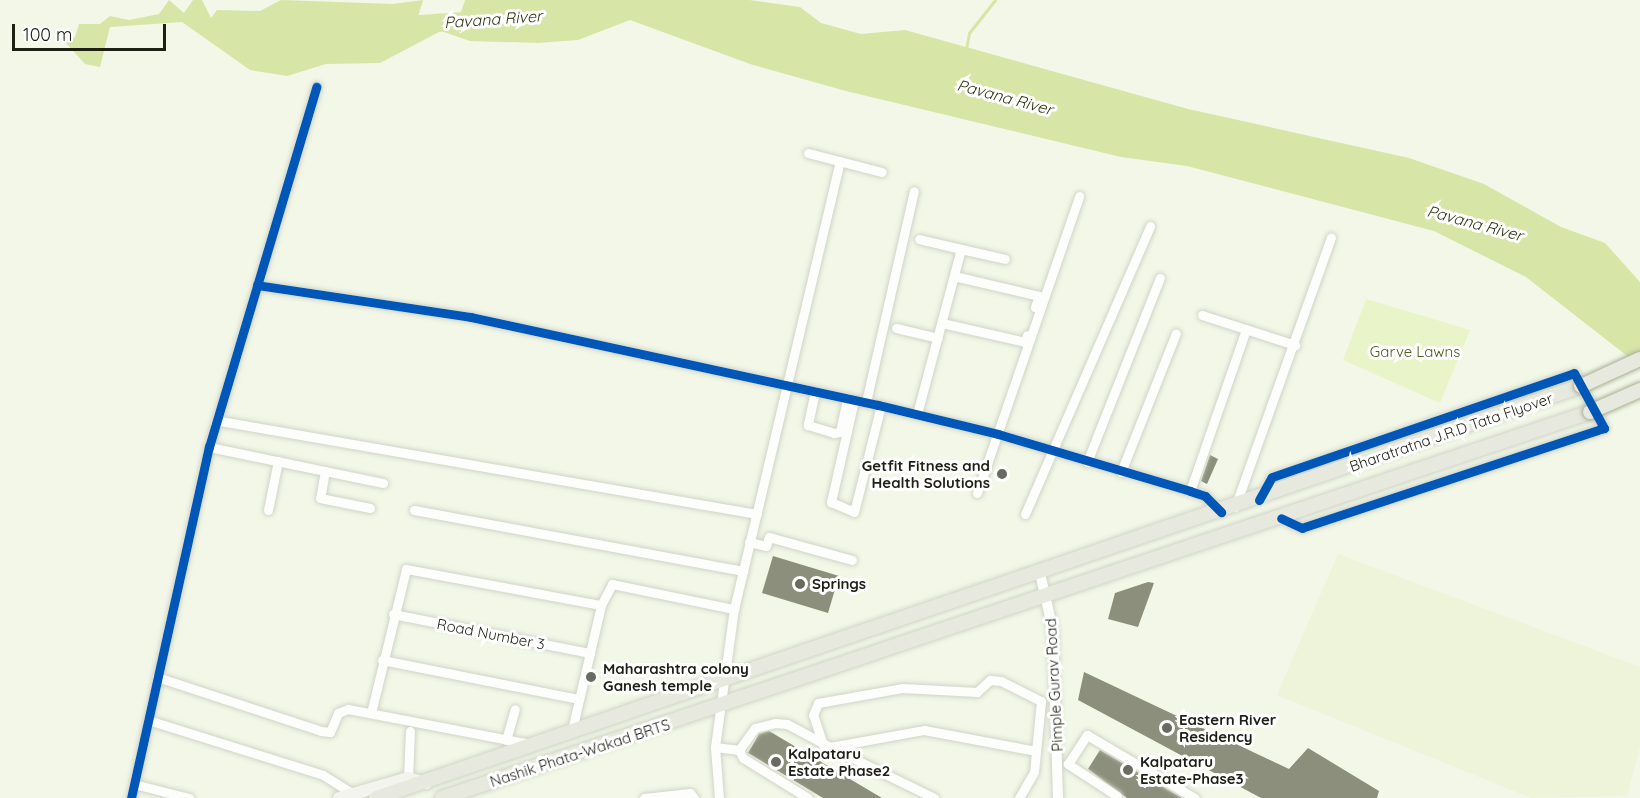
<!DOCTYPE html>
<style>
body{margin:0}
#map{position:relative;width:1640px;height:798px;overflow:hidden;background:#f2f7e7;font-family:Quicksand,sans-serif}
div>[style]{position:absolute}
.built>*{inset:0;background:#eef4da}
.green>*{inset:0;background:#eaf4c9}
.water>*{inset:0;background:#d7e5a7}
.stream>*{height:3px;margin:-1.5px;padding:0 1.5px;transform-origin:1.5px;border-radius:1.5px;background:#d7e5a7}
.river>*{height:18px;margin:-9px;padding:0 9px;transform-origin:9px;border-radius:9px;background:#d7e5a7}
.building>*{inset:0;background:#8b8f7b}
.roads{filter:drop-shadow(0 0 2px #d0d4c8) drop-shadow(0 0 2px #d0d4c8)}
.minor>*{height:9px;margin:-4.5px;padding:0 4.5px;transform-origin:4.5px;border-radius:4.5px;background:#fdfefb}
.tertiary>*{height:10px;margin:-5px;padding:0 5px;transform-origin:5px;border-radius:5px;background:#fdfefb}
.secondary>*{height:12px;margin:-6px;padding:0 6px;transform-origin:6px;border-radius:6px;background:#f2f4ed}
.primary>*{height:14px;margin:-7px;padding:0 7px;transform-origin:7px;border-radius:7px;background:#e7e9de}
.bridges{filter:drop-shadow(0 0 2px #a8ad96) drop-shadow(0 0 2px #a8ad96)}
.primary-bridge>*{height:14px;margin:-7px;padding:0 7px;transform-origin:7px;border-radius:7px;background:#e7e9de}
.cycleway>*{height:9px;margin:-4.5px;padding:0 4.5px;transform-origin:4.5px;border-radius:4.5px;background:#0057b8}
.dots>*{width:16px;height:16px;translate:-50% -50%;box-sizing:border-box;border:3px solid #fff;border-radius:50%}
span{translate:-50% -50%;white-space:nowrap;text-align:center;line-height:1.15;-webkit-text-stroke:6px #fff;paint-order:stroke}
.park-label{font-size:15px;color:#535e23}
.street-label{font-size:15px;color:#1e2016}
.poi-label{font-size:15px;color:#1e2016;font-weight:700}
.right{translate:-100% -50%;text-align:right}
.left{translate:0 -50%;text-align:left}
.water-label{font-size:16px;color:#303613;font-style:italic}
.scale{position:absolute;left:12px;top:24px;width:154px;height:27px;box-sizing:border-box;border:3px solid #1e2016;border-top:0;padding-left:8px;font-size:18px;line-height:21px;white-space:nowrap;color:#1e2016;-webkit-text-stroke:4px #fff;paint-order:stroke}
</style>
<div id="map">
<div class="built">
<i style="clip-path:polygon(1338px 554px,1640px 667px,1640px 747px,1627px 796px,1531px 798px,1277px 695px)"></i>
</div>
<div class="green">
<i style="clip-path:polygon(1366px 299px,1470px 330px,1440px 403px,1343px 360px)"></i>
</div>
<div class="water">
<i style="clip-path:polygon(169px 0,184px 13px,193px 0,202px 0,211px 18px,217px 10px,260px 11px,281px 0,393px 4px,423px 0,418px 17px,433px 24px,460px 15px,465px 0,749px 0,800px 7px,821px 23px,861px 34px,905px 30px,1188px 109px,1409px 158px,1484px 184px,1561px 227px,1605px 243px,1640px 282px,1640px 366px,1526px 277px,1434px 231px,1187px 166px,1121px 157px,846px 91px,750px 64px,630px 20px,578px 40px,538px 43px,470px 41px,441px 31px,380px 63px,326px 64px,287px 76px,250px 70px,182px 22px,110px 27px,100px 67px,85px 64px,66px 43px,75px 37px,79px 24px,100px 24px,110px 16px,129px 20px,159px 14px)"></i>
</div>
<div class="stream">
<i style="left:966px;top:49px;width:16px;rotate:-79deg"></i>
<i style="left:969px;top:33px;width:42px;rotate:-51.8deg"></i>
</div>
<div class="river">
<i style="left:405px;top:25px;width:59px;rotate:-3.9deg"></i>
</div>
<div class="building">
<i style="clip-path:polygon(1210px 455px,1218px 459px,1207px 484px,1201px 481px)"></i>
<i style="clip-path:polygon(773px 556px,839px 576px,828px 613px,762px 593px)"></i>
<i style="clip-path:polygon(1148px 582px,1154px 583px,1138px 627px,1108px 619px,1115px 593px)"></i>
<i style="clip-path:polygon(1084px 672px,1289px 769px,1308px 748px,1379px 791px,1377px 798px,1261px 798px,1078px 700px)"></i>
<i style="clip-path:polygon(769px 731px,882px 798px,823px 798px,748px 753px,759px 734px)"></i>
<i style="clip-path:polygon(1100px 750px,1182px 798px,1127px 798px,1088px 769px)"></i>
</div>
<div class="roads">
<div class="minor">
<i style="left:808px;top:153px;width:76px;rotate:14.4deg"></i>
<i style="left:961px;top:249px;width:45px;rotate:12.8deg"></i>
<i style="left:954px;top:276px;width:87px;rotate:13.2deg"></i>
<i style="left:1039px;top:296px;width:12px;rotate:110deg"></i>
<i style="left:257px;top:285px;width:216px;rotate:8.5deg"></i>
<i style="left:471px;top:317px;width:416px;rotate:12.2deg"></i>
<i style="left:878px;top:405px;width:123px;rotate:13.6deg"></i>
<i style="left:998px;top:434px;width:200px;rotate:16.5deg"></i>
<i style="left:1190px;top:491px;width:16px;rotate:18deg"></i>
<i style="left:1205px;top:496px;width:23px;rotate:45deg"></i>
<i style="left:1202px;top:315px;width:98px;rotate:17.9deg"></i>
<i style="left:942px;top:323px;width:85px;rotate:12.9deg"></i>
<i style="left:1025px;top:342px;width:7px;rotate:-74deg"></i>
<i style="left:896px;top:328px;width:43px;rotate:13.4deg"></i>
<i style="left:815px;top:391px;width:35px;rotate:102deg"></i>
<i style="left:808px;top:425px;width:27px;rotate:17deg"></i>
<i style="left:834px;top:433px;width:6px;rotate:-9deg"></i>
<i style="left:840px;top:432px;width:35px;rotate:-78deg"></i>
<i style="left:854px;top:400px;width:105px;rotate:102.7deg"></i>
<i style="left:831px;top:502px;width:25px;rotate:23deg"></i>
<i style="left:854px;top:512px;width:110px;rotate:-75.8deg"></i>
<i style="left:866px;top:402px;width:216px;rotate:-77.2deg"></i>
<i style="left:917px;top:414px;width:171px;rotate:-75.1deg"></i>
<i style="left:961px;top:249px;width:43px;rotate:-166.6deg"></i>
<i style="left:215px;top:425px;width:6px;rotate:-39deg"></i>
<i style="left:220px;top:421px;width:545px;rotate:9.83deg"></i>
<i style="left:209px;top:447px;width:178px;rotate:11.7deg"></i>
<i style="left:1087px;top:462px;width:198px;rotate:-68.4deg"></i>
<i style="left:325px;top:471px;width:27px;rotate:100deg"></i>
<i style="left:320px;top:498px;width:51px;rotate:11.3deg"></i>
<i style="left:1121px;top:472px;width:149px;rotate:-68.4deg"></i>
<i style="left:1190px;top:491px;width:171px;rotate:-70.9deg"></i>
<i style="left:977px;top:493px;width:314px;rotate:-71deg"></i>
<i style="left:1262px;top:495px;width:21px;rotate:-61deg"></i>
<i style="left:1272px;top:477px;width:319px;rotate:-19deg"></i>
<i style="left:1574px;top:373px;width:63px;rotate:61.4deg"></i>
<i style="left:1604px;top:428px;width:318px;rotate:161.7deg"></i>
<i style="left:1302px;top:528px;width:23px;rotate:-155deg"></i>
<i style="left:1235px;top:507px;width:286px;rotate:-70.4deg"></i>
<i style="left:268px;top:510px;width:50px;rotate:-78.5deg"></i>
<i style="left:414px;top:510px;width:335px;rotate:10.5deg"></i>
<i style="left:1025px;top:514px;width:314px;rotate:-66.5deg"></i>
<i style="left:749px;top:542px;width:17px;rotate:13deg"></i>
<i style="left:766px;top:546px;width:9px;rotate:-72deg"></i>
<i style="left:769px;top:537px;width:86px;rotate:15.5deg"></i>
<i style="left:393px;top:614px;width:201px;rotate:11.2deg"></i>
<i style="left:382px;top:660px;width:201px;rotate:11.2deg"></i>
<i style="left:157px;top:677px;width:173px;rotate:18.2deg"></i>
<i style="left:321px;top:731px;width:9px;rotate:6deg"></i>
<i style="left:330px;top:732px;width:21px;rotate:-67deg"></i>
<i style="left:338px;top:713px;width:11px;rotate:-22deg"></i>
<i style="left:348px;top:709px;width:184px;rotate:10.9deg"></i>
<i style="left:371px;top:713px;width:148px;rotate:-76.3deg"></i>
<i style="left:406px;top:569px;width:198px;rotate:10.5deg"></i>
<i style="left:148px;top:720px;width:183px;rotate:17.4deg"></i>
<i style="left:323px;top:775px;width:36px;rotate:32deg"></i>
<i style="left:572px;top:730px;width:128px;rotate:-76.9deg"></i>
<i style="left:601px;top:605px;width:24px;rotate:-62deg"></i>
<i style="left:612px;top:584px;width:125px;rotate:11.6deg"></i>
<i style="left:506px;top:740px;width:32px;rotate:-74deg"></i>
<i style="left:823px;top:745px;width:32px;rotate:-108deg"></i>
<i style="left:813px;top:715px;width:13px;rotate:-67deg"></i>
<i style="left:818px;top:703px;width:85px;rotate:-10.1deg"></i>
<i style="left:902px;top:688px;width:75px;rotate:3.1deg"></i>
<i style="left:977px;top:692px;width:18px;rotate:-43deg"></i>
<i style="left:990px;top:680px;width:11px;rotate:5deg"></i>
<i style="left:1001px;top:681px;width:45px;rotate:26.6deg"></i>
<i style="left:1041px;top:701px;width:71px;rotate:95.6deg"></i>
<i style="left:1034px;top:772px;width:30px;rotate:120deg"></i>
<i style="left:715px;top:747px;width:24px;rotate:7deg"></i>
<i style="left:739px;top:750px;width:9px;rotate:63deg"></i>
<i style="left:743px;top:758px;width:76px;rotate:31.6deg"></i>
<i style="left:830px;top:747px;width:116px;rotate:26.1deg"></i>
<i style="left:739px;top:750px;width:27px;rotate:-54deg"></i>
<i style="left:755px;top:728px;width:21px;rotate:-14deg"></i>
<i style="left:775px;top:723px;width:12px;rotate:5deg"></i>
<i style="left:787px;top:724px;width:49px;rotate:28.1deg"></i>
<i style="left:830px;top:747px;width:96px;rotate:-10.3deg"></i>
<i style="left:924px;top:730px;width:114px;rotate:10.6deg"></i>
<i style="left:408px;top:778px;width:47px;rotate:-87.6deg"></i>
<i style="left:134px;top:784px;width:57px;rotate:14.3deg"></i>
<i style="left:1117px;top:796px;width:59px;rotate:-146.9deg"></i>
<i style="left:1068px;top:764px;width:35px;rotate:-57deg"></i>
<i style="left:1087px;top:735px;width:125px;rotate:30.3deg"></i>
<i style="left:131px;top:798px;width:360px;rotate:-77.5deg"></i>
<i style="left:209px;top:447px;width:376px;rotate:-73.4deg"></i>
<i style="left:644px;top:798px;width:46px;rotate:-6.2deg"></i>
<i style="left:690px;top:793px;width:6px;rotate:51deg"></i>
<i style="left:719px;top:798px;width:51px;rotate:-94.5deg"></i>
<i style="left:715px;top:747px;width:139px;rotate:-82.2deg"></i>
<i style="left:734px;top:609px;width:460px;rotate:-76.7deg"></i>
</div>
<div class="tertiary">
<i style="left:1040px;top:573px;width:58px;rotate:77.2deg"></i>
<i style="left:1053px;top:630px;width:168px;rotate:88.3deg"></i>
</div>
<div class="secondary">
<i style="left:339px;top:798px;width:72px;rotate:-16.2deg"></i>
<i style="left:408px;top:778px;width:19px;rotate:16deg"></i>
</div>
<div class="primary">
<i style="left:376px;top:798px;width:1273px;rotate:-18.88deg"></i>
<i style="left:442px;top:798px;width:1211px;rotate:-18.58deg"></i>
</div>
</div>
<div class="bridges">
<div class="primary-bridge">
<i style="left:1581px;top:386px;width:65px;rotate:-24.6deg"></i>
<i style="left:1590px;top:412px;width:55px;rotate:-23.7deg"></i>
</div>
</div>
<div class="cycleway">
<i style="left:257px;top:285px;width:216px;rotate:8.5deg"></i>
<i style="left:471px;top:317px;width:416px;rotate:12.2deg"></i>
<i style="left:878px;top:405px;width:123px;rotate:13.6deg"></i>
<i style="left:998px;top:434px;width:200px;rotate:16.5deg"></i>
<i style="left:1190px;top:491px;width:16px;rotate:18deg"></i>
<i style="left:1205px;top:496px;width:23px;rotate:45deg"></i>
<i style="left:1259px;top:500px;width:26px;rotate:-61deg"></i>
<i style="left:1272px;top:477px;width:319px;rotate:-19deg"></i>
<i style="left:1574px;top:373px;width:63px;rotate:61.4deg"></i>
<i style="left:1604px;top:428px;width:318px;rotate:161.7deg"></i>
<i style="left:1302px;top:528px;width:23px;rotate:-155deg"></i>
<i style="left:131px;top:798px;width:360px;rotate:-77.5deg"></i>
<i style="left:209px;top:447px;width:376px;rotate:-73.4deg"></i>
</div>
<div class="dots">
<i style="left:1002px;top:474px;background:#686b5f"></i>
<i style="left:800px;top:584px;background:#686b5f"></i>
<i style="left:591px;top:677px;background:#686b5f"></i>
<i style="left:1167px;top:728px;background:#686b5f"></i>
<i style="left:776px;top:762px;background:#686b5f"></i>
<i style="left:1128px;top:770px;background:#686b5f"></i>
</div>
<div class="park-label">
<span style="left:1415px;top:352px">Garve Lawns</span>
</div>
<div class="street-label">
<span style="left:1451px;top:432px;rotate:-19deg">Bharatratna J.R.D Tata Flyover</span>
<span style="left:491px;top:634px;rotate:11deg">Road Number 3</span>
<span style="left:1054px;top:685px;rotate:-93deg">Pimple Gurav Road</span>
<span style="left:580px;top:753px;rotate:-18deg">Nashik Phata-Wakad BRTS</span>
</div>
<div class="poi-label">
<span class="right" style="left:990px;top:474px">Getfit Fitness and<br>Health Solutions</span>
<span class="left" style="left:812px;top:584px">Springs</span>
<span class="left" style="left:603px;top:677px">Maharashtra colony<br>Ganesh temple</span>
<span class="left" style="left:1179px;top:728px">Eastern River<br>Residency</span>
<span class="left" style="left:788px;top:762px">Kalpataru<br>Estate Phase2</span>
<span class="left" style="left:1140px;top:770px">Kalpataru<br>Estate-Phase3</span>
</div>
<div class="water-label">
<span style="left:493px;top:19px;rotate:-4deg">Pavana River</span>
<span style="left:1005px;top:97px;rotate:15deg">Pavana River</span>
<span style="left:1475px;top:223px;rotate:15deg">Pavana River</span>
</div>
<div class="scale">100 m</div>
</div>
